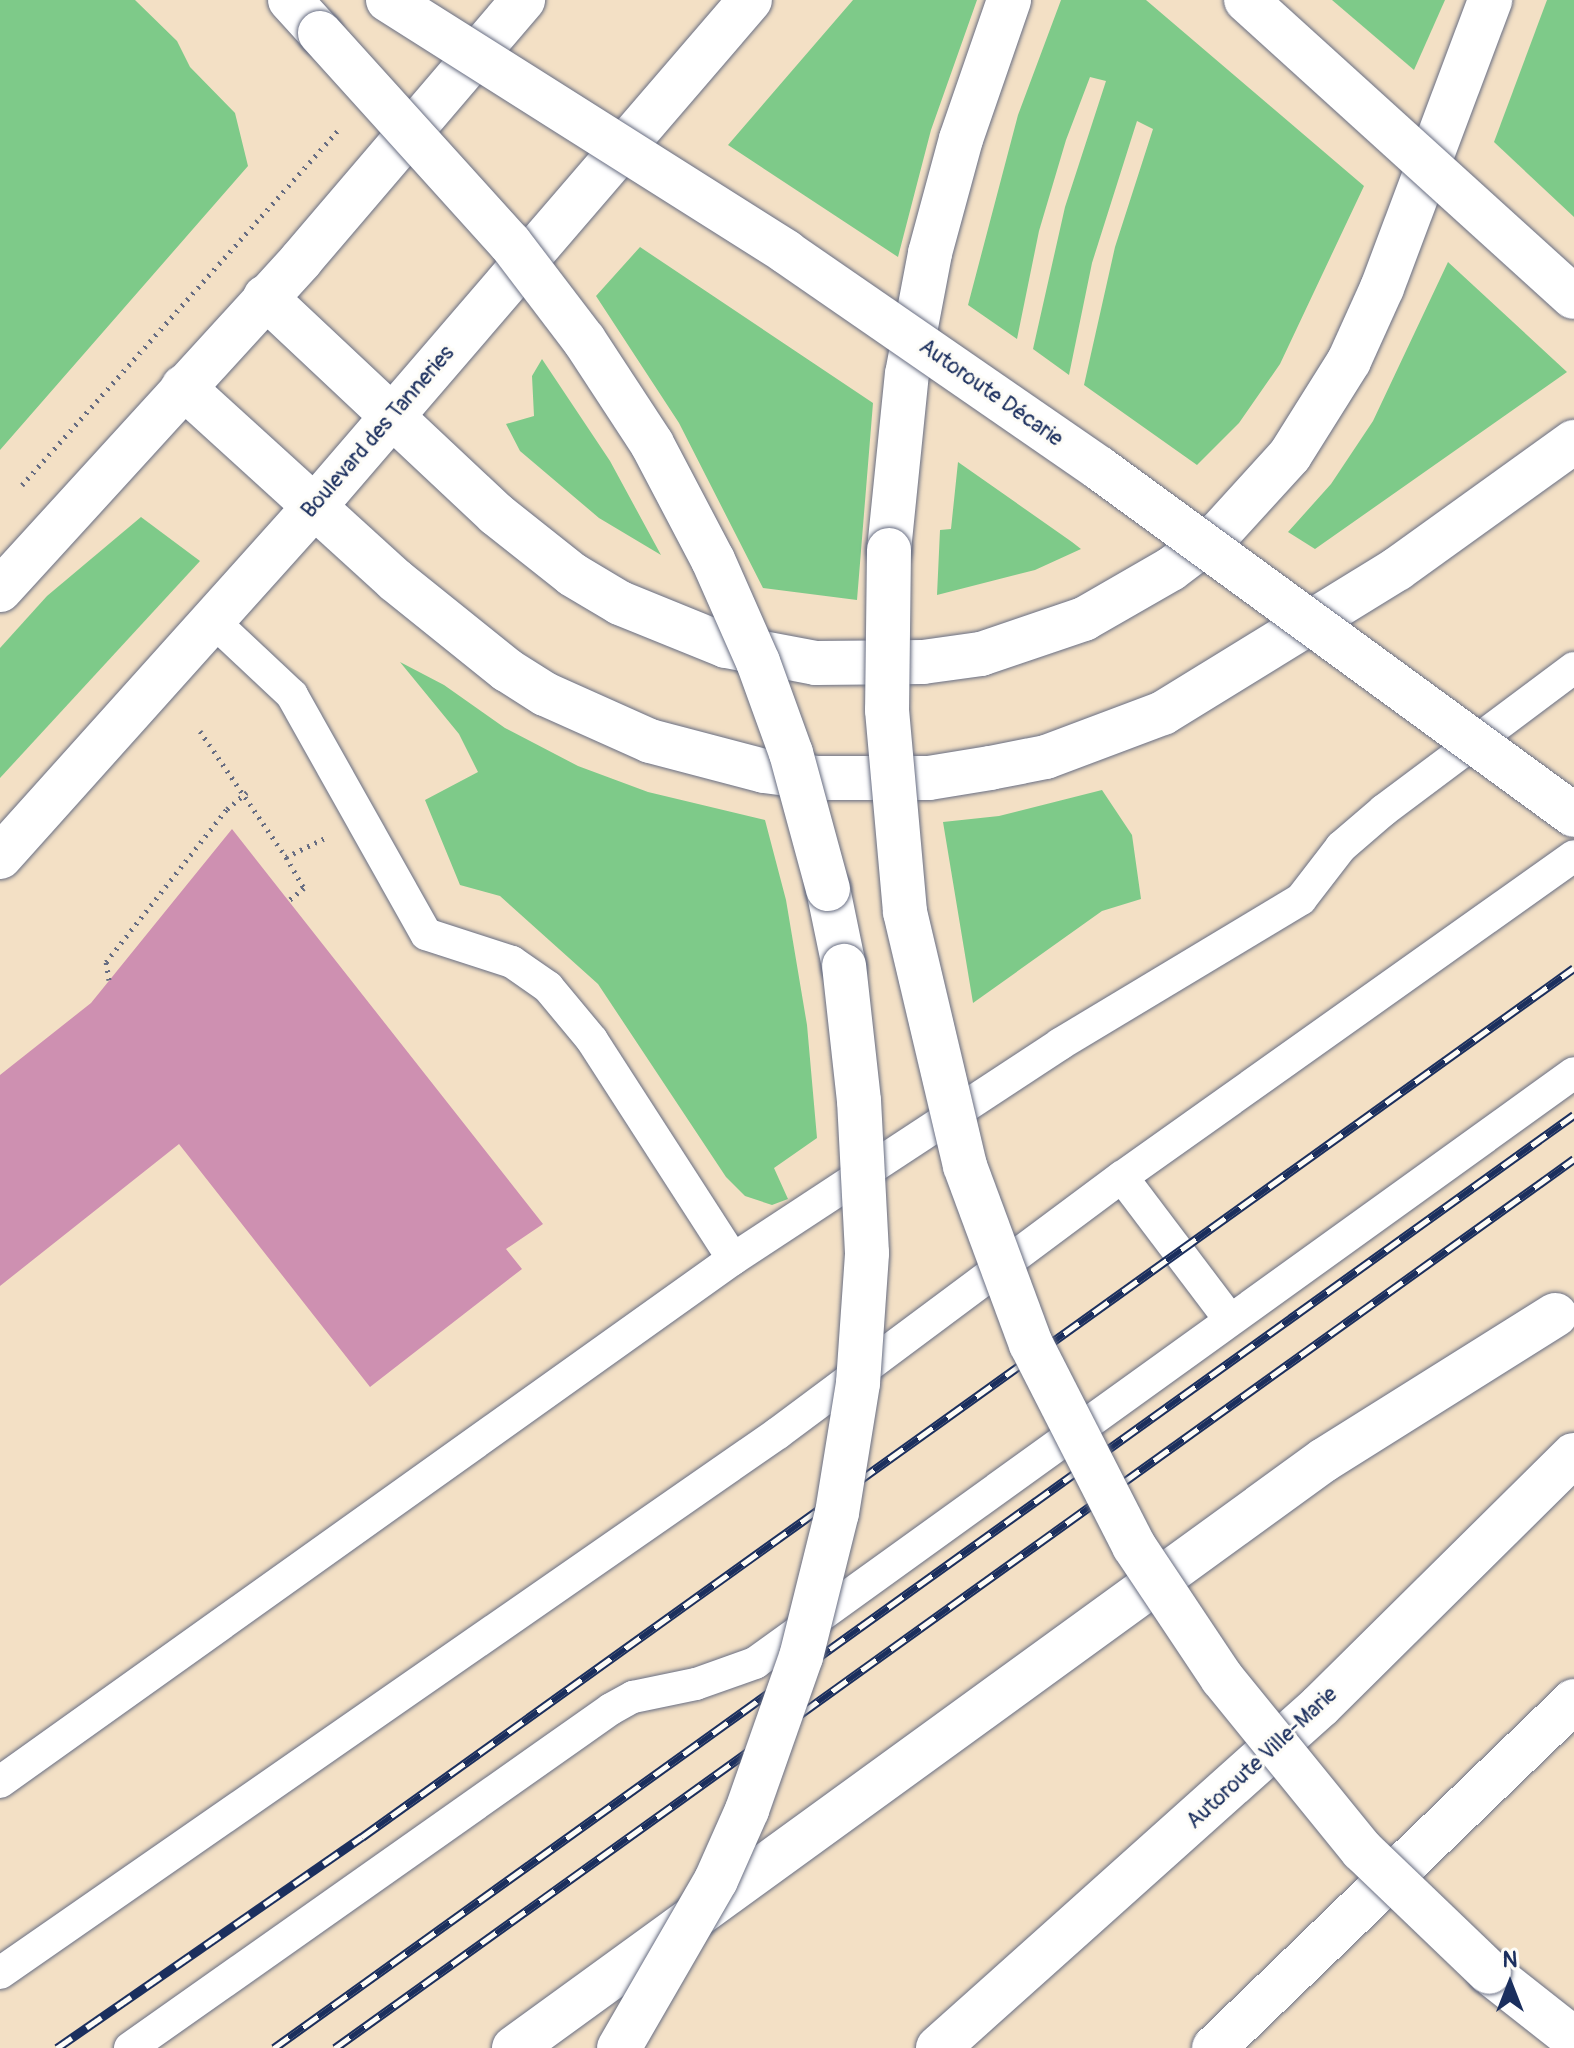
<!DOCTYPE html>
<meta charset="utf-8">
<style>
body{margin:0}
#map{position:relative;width:1574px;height:2048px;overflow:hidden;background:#f3e0c5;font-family:Pangolin,sans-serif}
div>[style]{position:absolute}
.green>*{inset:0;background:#7eca89}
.building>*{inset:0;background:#ce90b1}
.path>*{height:5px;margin-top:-2.5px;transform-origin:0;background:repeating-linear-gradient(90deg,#676d82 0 2px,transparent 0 8px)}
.roads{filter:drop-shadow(0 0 2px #676d82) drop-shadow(0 0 2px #676d82)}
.service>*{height:32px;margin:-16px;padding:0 16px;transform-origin:16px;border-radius:16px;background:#fff}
.secondary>*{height:44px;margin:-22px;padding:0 22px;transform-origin:22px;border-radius:22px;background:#fff}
.trunk>*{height:44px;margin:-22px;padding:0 22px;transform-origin:22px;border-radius:22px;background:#fff}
.motorway>*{height:44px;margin:-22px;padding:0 22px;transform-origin:22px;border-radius:22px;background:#fff}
.rail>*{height:9px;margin-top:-4.5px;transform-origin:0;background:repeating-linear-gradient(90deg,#fdfcf7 0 18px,#1b2f5e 0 36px);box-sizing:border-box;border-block:2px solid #1b2f5e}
.bridges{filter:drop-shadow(0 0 2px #676d82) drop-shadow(0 0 2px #676d82)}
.motorway-bridge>*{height:44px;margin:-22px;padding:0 22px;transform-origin:22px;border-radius:22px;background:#fff}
span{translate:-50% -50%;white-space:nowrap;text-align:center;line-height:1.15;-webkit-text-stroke:6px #fdfcf7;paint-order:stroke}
.street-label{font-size:22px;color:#1b2f5e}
.north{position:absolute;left:1470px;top:1944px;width:80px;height:80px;-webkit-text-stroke:6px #fdfcf7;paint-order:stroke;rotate:0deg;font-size:22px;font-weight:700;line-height:32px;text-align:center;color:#1b2f5e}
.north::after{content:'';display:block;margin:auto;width:28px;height:36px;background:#1b2f5e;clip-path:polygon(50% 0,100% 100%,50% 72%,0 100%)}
</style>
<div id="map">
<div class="green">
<i style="clip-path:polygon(0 0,135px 0,177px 41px,190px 67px,235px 113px,248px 166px,0 450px)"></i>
<i style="clip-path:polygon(853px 0,977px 0,931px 130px,898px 257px,728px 145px)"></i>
<i style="clip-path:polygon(1061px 0,1146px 0,1364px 186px,1280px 364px,1239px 423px,1197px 465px,1084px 385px,1115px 247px,1153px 129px,1137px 121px,1092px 263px,1069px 375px,1033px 349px,1065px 207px,1106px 81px,1090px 77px,1066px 140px,1039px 231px,1017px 339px,968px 305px,1018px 115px)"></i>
<i style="clip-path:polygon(1332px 0,1445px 0,1414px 70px)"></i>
<i style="clip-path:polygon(1547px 0,1574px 0,1574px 217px,1494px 142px)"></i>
<i style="clip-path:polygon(640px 247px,873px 403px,857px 600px,763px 588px,679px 423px,596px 296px)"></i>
<i style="clip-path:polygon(1448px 262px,1567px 372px,1315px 549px,1288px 532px,1331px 484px,1373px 421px)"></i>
<i style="clip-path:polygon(542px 359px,610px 461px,661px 555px,599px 518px,520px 451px,506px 424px,534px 416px,532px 376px)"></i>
<i style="clip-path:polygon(958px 462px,1072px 542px,1081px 549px,1035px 570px,937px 595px,940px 530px,951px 529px)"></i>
<i style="clip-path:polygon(141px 517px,200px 561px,0 778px,0 648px,47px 596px)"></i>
<i style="clip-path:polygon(400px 662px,444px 685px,505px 728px,578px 766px,648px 792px,765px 820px,786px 900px,807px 1025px,817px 1138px,774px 1168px,788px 1199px,772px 1205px,745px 1196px,726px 1177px,598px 984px,500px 896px,460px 885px,425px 800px,478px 772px,459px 734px)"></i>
<i style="clip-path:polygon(1102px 790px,1132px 835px,1141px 899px,1102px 911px,973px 1003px,943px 822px,999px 816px)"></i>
</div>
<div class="building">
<i style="clip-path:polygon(232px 829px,543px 1224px,506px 1249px,522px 1269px,370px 1387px,179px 1144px,0 1286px,0 1075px,91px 1003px)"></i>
</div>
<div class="path">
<i style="left:22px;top:485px;width:478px;rotate:-48.3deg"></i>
<i style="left:200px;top:731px;width:153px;rotate:55.7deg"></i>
<i style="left:286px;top:857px;width:43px;rotate:-26deg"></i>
<i style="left:286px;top:857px;width:36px;rotate:60deg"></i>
<i style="left:304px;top:888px;width:21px;rotate:141deg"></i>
<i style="left:109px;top:980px;width:18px;rotate:-99deg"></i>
<i style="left:106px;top:962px;width:195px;rotate:-51.7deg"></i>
<i style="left:227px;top:809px;width:26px;rotate:-40deg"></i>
</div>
<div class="roads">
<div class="service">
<i style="left:1122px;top:1177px;width:179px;rotate:52.9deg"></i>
<i style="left:733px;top:1259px;width:391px;rotate:-33.3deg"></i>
<i style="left:1060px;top:1044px;width:281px;rotate:-31deg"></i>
<i style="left:1301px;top:899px;width:66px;rotate:-52.4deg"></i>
<i style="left:1341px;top:847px;width:57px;rotate:-40.7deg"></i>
<i style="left:1384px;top:810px;width:237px;rotate:-36.8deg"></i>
<i style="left:0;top:1782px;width:900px;rotate:-35.51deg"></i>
<i style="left:733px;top:1259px;width:260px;rotate:-122.8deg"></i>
<i style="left:592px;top:1040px;width:69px;rotate:-129.7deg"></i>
<i style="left:548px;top:987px;width:44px;rotate:-145.2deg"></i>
<i style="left:512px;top:962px;width:90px;rotate:-162deg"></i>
<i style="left:426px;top:934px;width:274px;rotate:-119.3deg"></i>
<i style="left:292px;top:695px;width:111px;rotate:-136.8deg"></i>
<i style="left:0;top:1973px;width:947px;rotate:-34.76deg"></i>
<i style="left:778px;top:1433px;width:429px;rotate:-36.7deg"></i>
<i style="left:1122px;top:1177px;width:554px;rotate:-35.38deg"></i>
<i style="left:130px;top:2048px;width:588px;rotate:-35.18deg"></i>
<i style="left:611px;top:1709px;width:25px;rotate:-29deg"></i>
<i style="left:633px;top:1697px;width:64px;rotate:-11.7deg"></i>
<i style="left:696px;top:1684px;width:63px;rotate:-19.6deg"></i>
<i style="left:755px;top:1663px;width:1009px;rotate:-35.77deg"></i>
</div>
<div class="secondary">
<i style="left:0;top:590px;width:447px;rotate:-47.6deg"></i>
<i style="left:301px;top:260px;width:342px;rotate:-49.5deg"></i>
<i style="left:0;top:857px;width:472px;rotate:-48.1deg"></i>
<i style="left:315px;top:506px;width:667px;rotate:-49.31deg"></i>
</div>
<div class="trunk">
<i style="left:265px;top:297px;width:317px;rotate:43.2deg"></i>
<i style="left:496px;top:514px;width:98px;rotate:38.4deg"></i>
<i style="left:573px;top:575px;width:55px;rotate:30.8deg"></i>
<i style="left:620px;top:603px;width:114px;rotate:22.1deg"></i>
<i style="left:726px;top:646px;width:92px;rotate:10.7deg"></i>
<i style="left:816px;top:663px;width:107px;rotate:-0.5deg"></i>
<i style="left:923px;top:662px;width:59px;rotate:-7.9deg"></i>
<i style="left:981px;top:654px;width:109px;rotate:-18.8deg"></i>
<i style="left:1084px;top:619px;width:100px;rotate:-29.9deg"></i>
<i style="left:1171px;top:569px;width:61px;rotate:-37.1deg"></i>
<i style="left:1220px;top:532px;width:104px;rotate:-47.7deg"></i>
<i style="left:1290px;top:455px;width:111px;rotate:-57.9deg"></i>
<i style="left:1349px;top:361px;width:80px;rotate:-65.7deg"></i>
<i style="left:1382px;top:288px;width:308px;rotate:-69.4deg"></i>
<i style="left:183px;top:387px;width:287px;rotate:42.3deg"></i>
<i style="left:395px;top:580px;width:144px;rotate:38.8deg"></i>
<i style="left:507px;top:670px;width:45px;rotate:32.3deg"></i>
<i style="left:545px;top:694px;width:115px;rotate:24.1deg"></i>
<i style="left:650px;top:741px;width:118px;rotate:14.7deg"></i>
<i style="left:764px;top:771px;width:54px;rotate:7.4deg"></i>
<i style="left:818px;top:778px;width:111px"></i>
<i style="left:929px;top:778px;width:62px;rotate:-9.3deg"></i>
<i style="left:990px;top:768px;width:57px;rotate:-11.1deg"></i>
<i style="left:1046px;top:757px;width:125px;rotate:-20.6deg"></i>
<i style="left:1163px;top:713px;width:275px;rotate:-31.6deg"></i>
<i style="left:1397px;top:569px;width:218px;rotate:-35.7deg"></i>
</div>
<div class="motorway">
<i style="left:290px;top:0;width:45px;rotate:47.7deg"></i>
<i style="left:889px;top:550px;width:177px;rotate:-84.2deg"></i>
<i style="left:907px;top:374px;width:123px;rotate:-79.2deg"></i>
<i style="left:930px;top:253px;width:118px;rotate:-74.8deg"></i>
<i style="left:961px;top:139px;width:147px;rotate:-70.9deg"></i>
<i style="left:828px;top:889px;width:79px;rotate:78.3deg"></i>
<i style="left:1489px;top:1972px;width:108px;rotate:38.2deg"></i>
<i style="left:514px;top:2048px;width:1001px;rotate:-35.98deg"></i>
<i style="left:1324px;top:1460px;width:273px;rotate:-32.1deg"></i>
<i style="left:938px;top:2048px;width:513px;rotate:-41.84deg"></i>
<i style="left:1320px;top:1706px;width:357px;rotate:-44.7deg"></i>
<i style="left:1214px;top:2048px;width:500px;rotate:-43.95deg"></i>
</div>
</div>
<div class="rail">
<i style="left:57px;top:2048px;width:371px;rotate:-34.7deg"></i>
<i style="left:362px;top:1837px;width:1491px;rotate:-35.64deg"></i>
<i style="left:274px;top:2048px;width:1600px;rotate:-35.67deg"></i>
<i style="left:335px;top:2048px;width:1525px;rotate:-35.66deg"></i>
</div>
<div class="bridges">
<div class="motorway-bridge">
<i style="left:388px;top:0;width:471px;rotate:32.3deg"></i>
<i style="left:786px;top:252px;width:380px;rotate:34.6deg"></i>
<i style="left:1099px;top:468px;width:588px;rotate:36.15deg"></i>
<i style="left:1246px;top:0;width:442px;rotate:42.2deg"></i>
<i style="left:320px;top:33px;width:283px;rotate:47.9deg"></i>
<i style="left:510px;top:243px;width:122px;rotate:52.7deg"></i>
<i style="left:584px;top:340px;width:124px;rotate:56.8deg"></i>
<i style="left:652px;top:444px;width:131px;rotate:62.3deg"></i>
<i style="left:713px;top:560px;width:111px;rotate:66.2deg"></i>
<i style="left:758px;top:662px;width:97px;rotate:70.1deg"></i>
<i style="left:791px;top:753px;width:141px;rotate:74.8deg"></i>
<i style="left:889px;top:550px;width:160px;rotate:90.7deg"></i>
<i style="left:887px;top:710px;width:203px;rotate:84.9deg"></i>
<i style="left:905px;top:912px;width:261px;rotate:76.7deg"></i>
<i style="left:965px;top:1166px;width:190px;rotate:69.7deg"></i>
<i style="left:1031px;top:1344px;width:227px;rotate:63deg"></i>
<i style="left:1134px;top:1546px;width:159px;rotate:56.3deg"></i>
<i style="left:1222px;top:1678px;width:222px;rotate:50.9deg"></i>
<i style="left:1362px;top:1850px;width:176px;rotate:43.8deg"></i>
<i style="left:619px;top:2048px;width:194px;rotate:-60deg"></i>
<i style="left:716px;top:1880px;width:77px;rotate:-66.1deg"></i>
<i style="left:747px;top:1810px;width:162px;rotate:-70.6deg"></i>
<i style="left:801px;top:1657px;width:148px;rotate:-76deg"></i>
<i style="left:837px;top:1513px;width:132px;rotate:-80.8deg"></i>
<i style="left:858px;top:1383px;width:130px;rotate:-86deg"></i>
<i style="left:867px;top:1253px;width:152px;rotate:-93deg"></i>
<i style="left:859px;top:1101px;width:136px;rotate:-96.3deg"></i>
</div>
</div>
<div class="street-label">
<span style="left:991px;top:393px;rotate:35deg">Autoroute Décarie</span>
<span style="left:378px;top:432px;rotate:-49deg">Boulevard des Tanneries</span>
<span style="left:1262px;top:1758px;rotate:-43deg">Autoroute Ville-Marie</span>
</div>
<div class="north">N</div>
</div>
